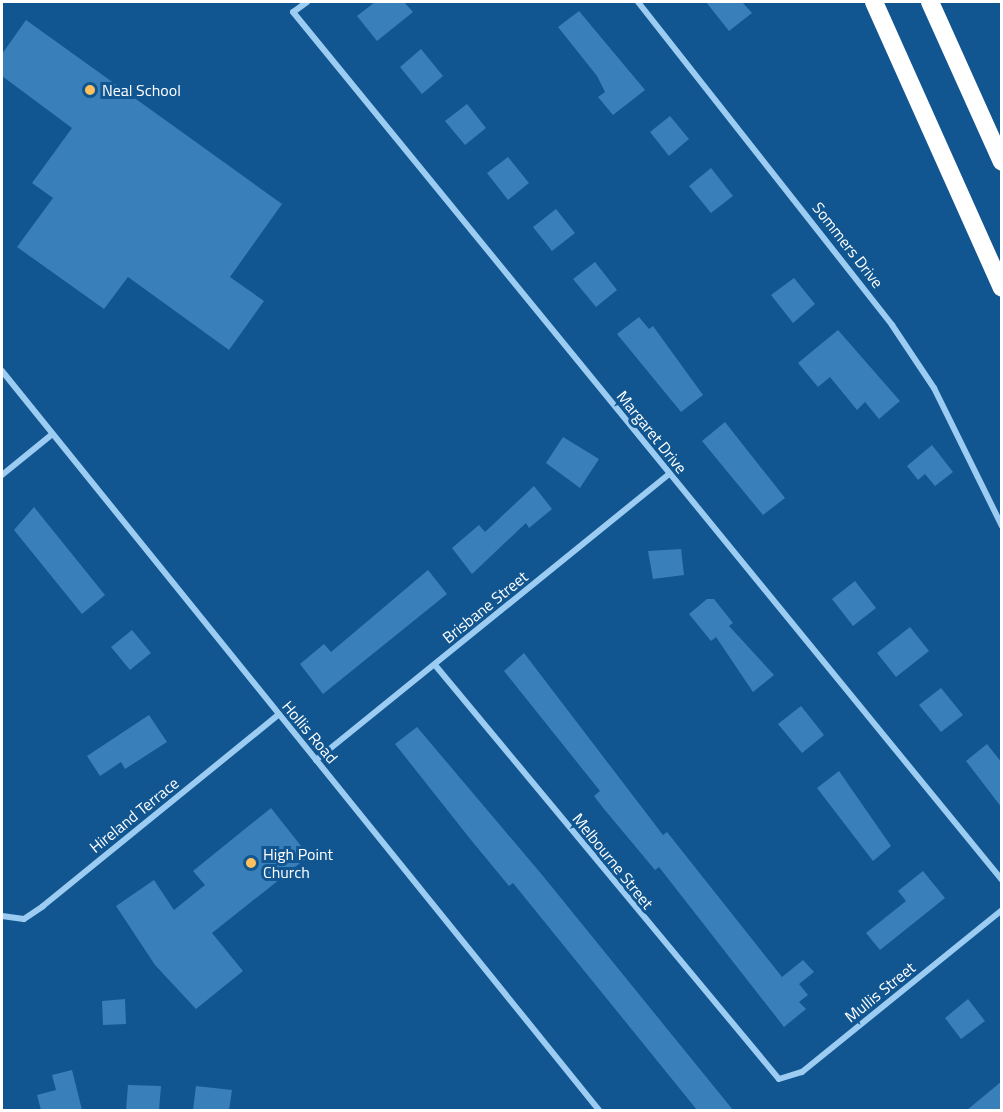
<!DOCTYPE html>
<style>
body{margin:0}
#map{position:relative;width:1003px;height:1112px;overflow:hidden;background:#115690;font-family:"Titillium Web",sans-serif}
div>[style]{position:absolute}
.building>*{inset:0;background:#397fb9}
.minor>*{height:6px;margin:-3px;padding:0 3px;transform-origin:3px;border-radius:3px;background:#9cccf2}
.motorway>*{height:18px;margin:-9px;padding:0 9px;transform-origin:9px;border-radius:9px;background:#fff}
.dots>*{width:16px;height:16px;translate:-50% -50%;box-sizing:border-box;border:3px solid #115690;border-radius:50%}
span{translate:-50% -50%;white-space:nowrap;text-align:center;line-height:1.15;-webkit-text-stroke:6px #115690;paint-order:stroke}
.poi-label{font-size:16px;color:#fff}
.left{translate:0 -50%;text-align:left}
.street-label{font-size:16px;color:#fff}
.frame{position:absolute;inset:0;border:3px solid #fff;pointer-events:none}
</style>
<div id="map">
<div class="building">
<i style="clip-path:polygon(375px 2px,404px 2px,413px 12px,377px 41px,357px 16px)"></i>
<i style="clip-path:polygon(706px 2px,742px 2px,752px 13px,729px 31px)"></i>
<i style="clip-path:polygon(579px 11px,645px 90px,613px 115px,598px 97px,605px 92px,597px 76px,558px 27px)"></i>
<i style="clip-path:polygon(26px 20px,282px 204px,230px 277px,264px 301px,229px 350px,128px 277px,104px 309px,17px 247px,53px 198px,32px 183px,72px 128px,2px 76px,2px 54px)"></i>
<i style="clip-path:polygon(421px 49px,443px 76px,422px 94px,400px 67px)"></i>
<i style="clip-path:polygon(467px 104px,486px 128px,465px 145px,445px 121px)"></i>
<i style="clip-path:polygon(670px 116px,689px 139px,669px 156px,650px 132px)"></i>
<i style="clip-path:polygon(508px 157px,529px 183px,508px 200px,487px 173px)"></i>
<i style="clip-path:polygon(711px 168px,733px 196px,711px 213px,689px 186px)"></i>
<i style="clip-path:polygon(556px 209px,575px 233px,552px 251px,533px 227px)"></i>
<i style="clip-path:polygon(595px 262px,617px 290px,596px 307px,573px 279px)"></i>
<i style="clip-path:polygon(794px 278px,815px 304px,793px 323px,771px 295px)"></i>
<i style="clip-path:polygon(639px 317px,649px 329px,653px 326px,703px 395px,681px 412px,617px 334px)"></i>
<i style="clip-path:polygon(838px 330px,900px 401px,879px 419px,865px 402px,857px 410px,830px 377px,818px 387px,798px 363px)"></i>
<i style="clip-path:polygon(725px 422px,785px 498px,763px 515px,702px 441px)"></i>
<i style="clip-path:polygon(563px 437px,599px 459px,580px 488px,546px 463px)"></i>
<i style="clip-path:polygon(932px 445px,953px 472px,935px 486px,925px 474px,918px 480px,907px 466px)"></i>
<i style="clip-path:polygon(534px 486px,552px 509px,529px 528px,526px 523px,472px 574px,452px 548px,479px 525px,485px 532px)"></i>
<i style="clip-path:polygon(34px 507px,105px 595px,82px 614px,14px 530px)"></i>
<i style="clip-path:polygon(681px 549px,684px 575px,653px 579px,648px 551px)"></i>
<i style="clip-path:polygon(428px 570px,447px 594px,323px 694px,300px 664px,324px 644px,331px 652px)"></i>
<i style="clip-path:polygon(855px 581px,876px 608px,853px 626px,832px 599px)"></i>
<i style="clip-path:polygon(707px 599px,714px 599px,733px 623px,729px 626px,774px 675px,753px 692px,716px 637px,711px 641px,689px 614px)"></i>
<i style="clip-path:polygon(910px 627px,929px 651px,896px 677px,877px 653px)"></i>
<i style="clip-path:polygon(132px 630px,151px 653px,130px 670px,111px 647px)"></i>
<i style="clip-path:polygon(524px 653px,663px 835px,667px 832px,782px 977px,803px 960px,814px 972px,799px 984px,808px 995px,799px 1002px,806px 1009px,784px 1027px,659px 867px,655px 870px,604px 809px,594px 796px,600px 791px,504px 671px)"></i>
<i style="clip-path:polygon(941px 688px,963px 715px,941px 732px,919px 705px)"></i>
<i style="clip-path:polygon(801px 706px,824px 735px,802px 753px,778px 724px)"></i>
<i style="clip-path:polygon(149px 715px,167px 742px,125px 769px,121px 762px,100px 776px,87px 756px)"></i>
<i style="clip-path:polygon(417px 727px,543px 876px,733px 1110px,697px 1110px,513px 883px,509px 886px,471px 840px,395px 744px)"></i>
<i style="clip-path:polygon(987px 744px,1002px 763px,1002px 808px,966px 761px)"></i>
<i style="clip-path:polygon(839px 771px,891px 846px,873px 861px,817px 788px)"></i>
<i style="clip-path:polygon(271px 808px,309px 856px,212px 933px,243px 971px,196px 1009px,155px 965px,116px 906px,154px 880px,174px 910px,205px 885px,193px 871px)"></i>
<i style="clip-path:polygon(923px 871px,945px 898px,880px 950px,866px 933px,906px 901px,898px 891px)"></i>
<i style="clip-path:polygon(125px 999px,126px 1024px,103px 1025px,102px 1001px)"></i>
<i style="clip-path:polygon(968px 999px,985px 1021px,961px 1039px,945px 1018px)"></i>
<i style="clip-path:polygon(72px 1070px,82px 1110px,41px 1110px,37px 1095px,56px 1090px,52px 1075px)"></i>
<i style="clip-path:polygon(1002px 1081px,1002px 1110px,967px 1110px)"></i>
<i style="clip-path:polygon(128px 1085px,161px 1086px,159px 1110px,126px 1110px)"></i>
<i style="clip-path:polygon(196px 1086px,232px 1090px,229px 1110px,193px 1110px)"></i>
</div>
<div class="minor">
<i style="left:307px;top:2px;width:17px;rotate:144deg"></i>
<i style="left:293px;top:12px;width:1121px;rotate:50.76deg"></i>
<i style="left:638px;top:2px;width:411px;rotate:51.8deg"></i>
<i style="left:892px;top:325px;width:76px;rotate:56.3deg"></i>
<i style="left:934px;top:388px;width:154px;rotate:63.8deg"></i>
<i style="left:2px;top:371px;width:950px;rotate:51.07deg"></i>
<i style="left:2px;top:475px;width:62px;rotate:-39.1deg"></i>
<i style="left:435px;top:665px;width:538px;rotate:50.28deg"></i>
<i style="left:779px;top:1079px;width:24px;rotate:-17deg"></i>
<i style="left:802px;top:1072px;width:257px;rotate:-39deg"></i>
<i style="left:316px;top:760px;width:454px;rotate:-39deg"></i>
<i style="left:2px;top:916px;width:22px;rotate:8deg"></i>
<i style="left:24px;top:919px;width:23px;rotate:-34deg"></i>
<i style="left:43px;top:906px;width:303px;rotate:-39.1deg"></i>
</div>
<div class="motorway">
<i style="left:874px;top:2px;width:313px;rotate:65.9deg"></i>
<i style="left:930px;top:2px;width:175px;rotate:65.8deg"></i>
</div>
<div class="dots">
<i style="left:90px;top:90px;background:#ffc05d"></i>
<i style="left:251px;top:863px;background:#ffc05d"></i>
</div>
<div class="poi-label">
<span class="left" style="left:102px;top:90px">Neal School</span>
<span class="left" style="left:263px;top:863px">High Point<br>Church</span>
</div>
<div class="street-label">
<span style="left:848px;top:245px;rotate:52deg">Sommers Drive</span>
<span style="left:652px;top:432px;rotate:51deg">Margaret Drive</span>
<span style="left:485px;top:607px;rotate:-39deg">Brisbane Street</span>
<span style="left:310px;top:732px;rotate:50deg">Hollis Road</span>
<span style="left:134px;top:815px;rotate:-39deg">Hireland Terrace</span>
<span style="left:613px;top:861px;rotate:51deg">Melbourne Street</span>
<span style="left:880px;top:992px;rotate:-39deg">Mullis Street</span>
</div>
<div class="frame"></div>
</div>
